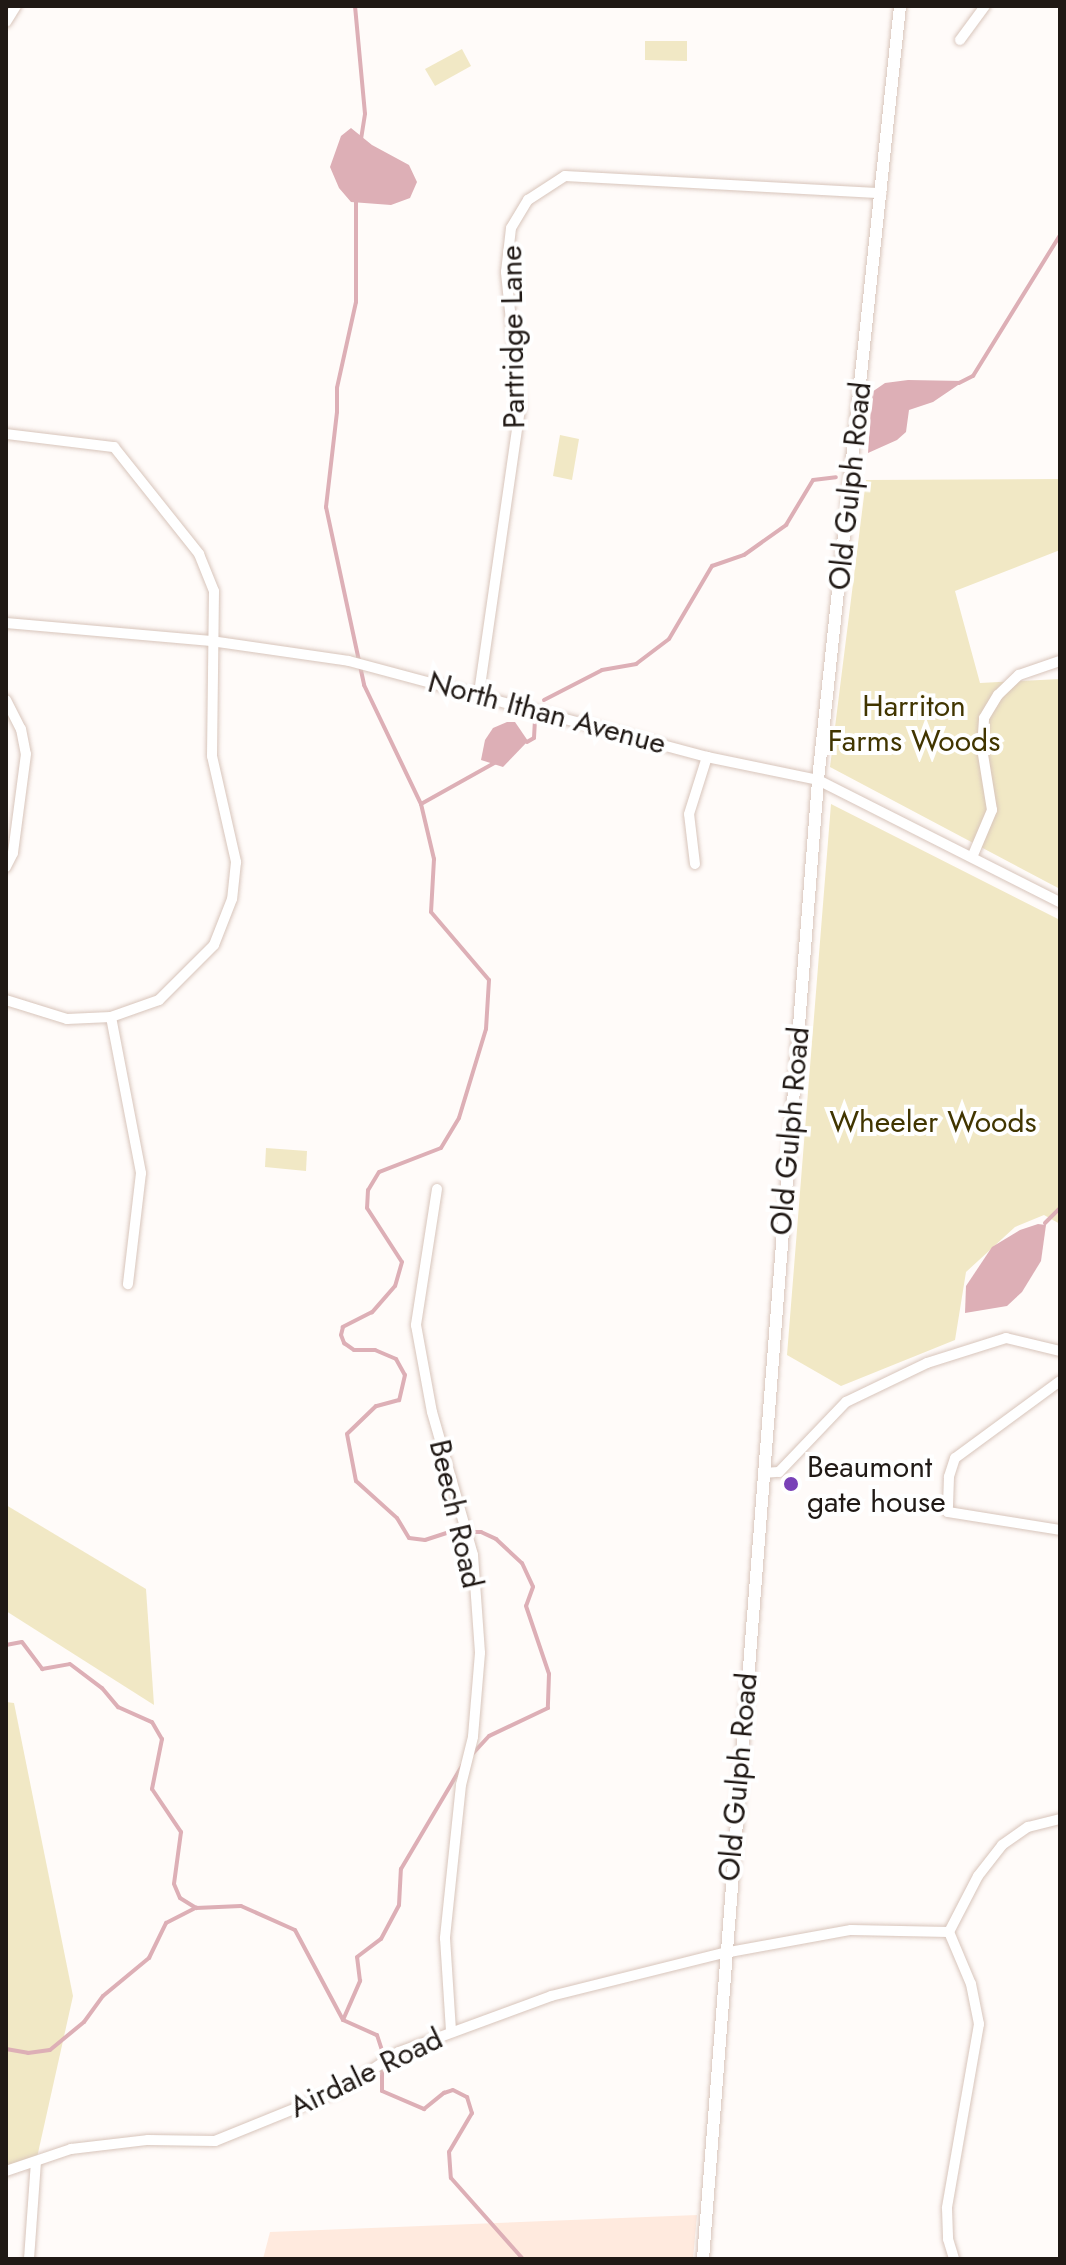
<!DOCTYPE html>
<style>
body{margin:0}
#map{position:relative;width:1066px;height:2265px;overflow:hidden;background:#fffbf9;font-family:Jost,sans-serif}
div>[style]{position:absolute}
.built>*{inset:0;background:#ffeade}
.green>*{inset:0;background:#f1e8c5}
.water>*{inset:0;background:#ddafb6}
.stream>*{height:4px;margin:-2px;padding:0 2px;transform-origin:2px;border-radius:2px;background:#ddafb6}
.roads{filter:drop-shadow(0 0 2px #d8c5bb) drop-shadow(0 0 2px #d8c5bb)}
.minor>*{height:10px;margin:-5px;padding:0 5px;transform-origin:5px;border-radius:5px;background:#fff}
.tertiary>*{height:12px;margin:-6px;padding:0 6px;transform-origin:6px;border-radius:6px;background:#fff}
.dots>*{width:22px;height:22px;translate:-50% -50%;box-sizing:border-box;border:4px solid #fff;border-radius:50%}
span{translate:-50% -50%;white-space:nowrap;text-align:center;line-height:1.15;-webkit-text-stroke:8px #fff;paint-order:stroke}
.street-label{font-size:30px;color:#201915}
.park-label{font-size:30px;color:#413500}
.poi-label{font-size:30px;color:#201915}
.left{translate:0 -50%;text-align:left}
.frame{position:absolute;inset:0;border:8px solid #201915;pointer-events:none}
</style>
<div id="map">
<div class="built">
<i style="clip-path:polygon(697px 2215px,693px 2259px,263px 2259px,270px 2232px)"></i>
</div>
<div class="green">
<i style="clip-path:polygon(645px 41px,687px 41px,687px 61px,645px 60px)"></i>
<i style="clip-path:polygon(462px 49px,471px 66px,435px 86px,425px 69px)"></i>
<i style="clip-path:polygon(560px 435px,579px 439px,572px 480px,553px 476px)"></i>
<i style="clip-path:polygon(1060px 479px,1060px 550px,955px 591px,980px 683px,1060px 679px,1060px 889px,830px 767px,866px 480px)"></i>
<i style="clip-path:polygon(831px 804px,1060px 920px,1060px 1224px,1044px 1215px,1015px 1227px,966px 1272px,955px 1340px,841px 1386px,787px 1355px)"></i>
<i style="clip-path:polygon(266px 1148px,307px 1151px,306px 1171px,265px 1167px)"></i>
<i style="clip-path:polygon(6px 1505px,146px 1589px,154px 1705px,6px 1611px)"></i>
<i style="clip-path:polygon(6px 1702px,14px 1703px,73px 1996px,36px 2162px,6px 2171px)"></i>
</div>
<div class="water">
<i style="clip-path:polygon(351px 128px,372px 145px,409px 165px,417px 182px,410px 198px,391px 205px,351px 202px,339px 188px,330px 167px,341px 136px)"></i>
<i style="clip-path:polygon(908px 380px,964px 381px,933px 402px,909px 410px,906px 432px,897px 440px,868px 453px,872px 392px,885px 383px)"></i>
<i style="clip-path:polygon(507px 722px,515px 722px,528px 741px,503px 767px,481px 760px,485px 740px,493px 728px)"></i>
<i style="clip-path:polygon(1038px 1224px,1046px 1225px,1041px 1261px,1022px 1292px,1007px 1306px,965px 1313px,966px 1286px,992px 1247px,1020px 1230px)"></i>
</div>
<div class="stream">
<i style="left:355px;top:6px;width:108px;rotate:84.7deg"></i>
<i style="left:365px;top:114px;width:24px;rotate:99deg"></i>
<i style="left:356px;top:199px;width:103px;rotate:90deg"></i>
<i style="left:356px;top:302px;width:88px;rotate:102.5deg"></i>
<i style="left:337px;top:388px;width:24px;rotate:90deg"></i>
<i style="left:337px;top:412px;width:96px;rotate:96.6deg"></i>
<i style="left:326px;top:507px;width:182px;rotate:77.9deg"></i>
<i style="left:364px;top:685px;width:132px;rotate:64.4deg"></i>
<i style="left:421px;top:804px;width:57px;rotate:76.7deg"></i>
<i style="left:434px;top:859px;width:53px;rotate:93.2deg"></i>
<i style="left:431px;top:912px;width:89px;rotate:49.5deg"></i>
<i style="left:489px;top:980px;width:49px;rotate:93.5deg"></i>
<i style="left:486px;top:1029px;width:93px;rotate:106.9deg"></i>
<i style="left:459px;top:1118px;width:35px;rotate:121deg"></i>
<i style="left:441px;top:1148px;width:66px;rotate:158.8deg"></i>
<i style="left:379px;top:1172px;width:21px;rotate:121deg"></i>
<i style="left:368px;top:1190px;width:18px;rotate:93deg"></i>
<i style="left:367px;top:1208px;width:64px;rotate:57.1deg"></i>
<i style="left:402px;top:1262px;width:25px;rotate:106deg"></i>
<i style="left:395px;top:1286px;width:35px;rotate:131deg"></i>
<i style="left:372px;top:1312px;width:33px;rotate:153deg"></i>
<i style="left:343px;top:1327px;width:8px;rotate:104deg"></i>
<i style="left:341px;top:1335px;width:9px;rotate:69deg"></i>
<i style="left:344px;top:1343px;width:12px;rotate:35deg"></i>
<i style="left:354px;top:1350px;width:21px"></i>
<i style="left:375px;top:1350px;width:23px;rotate:23deg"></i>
<i style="left:396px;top:1359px;width:18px;rotate:61deg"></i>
<i style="left:405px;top:1375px;width:26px;rotate:103deg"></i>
<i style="left:399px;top:1400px;width:24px;rotate:165deg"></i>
<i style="left:376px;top:1406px;width:40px;rotate:136deg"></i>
<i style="left:347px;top:1434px;width:48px;rotate:79.2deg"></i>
<i style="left:356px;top:1481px;width:55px;rotate:42.1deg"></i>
<i style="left:397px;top:1518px;width:23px;rotate:59deg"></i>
<i style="left:409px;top:1538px;width:16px;rotate:7deg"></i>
<i style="left:425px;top:1540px;width:25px;rotate:-18deg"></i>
<i style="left:449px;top:1532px;width:32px"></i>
<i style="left:481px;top:1532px;width:17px;rotate:25deg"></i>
<i style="left:496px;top:1539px;width:35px;rotate:43deg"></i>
<i style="left:522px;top:1563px;width:26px;rotate:65deg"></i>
<i style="left:533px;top:1587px;width:20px;rotate:110deg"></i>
<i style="left:526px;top:1606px;width:72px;rotate:71.3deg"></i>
<i style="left:549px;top:1674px;width:34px;rotate:92deg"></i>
<i style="left:548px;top:1708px;width:65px;rotate:154.6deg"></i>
<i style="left:489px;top:1736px;width:25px;rotate:133deg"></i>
<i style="left:959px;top:383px;width:16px;rotate:-27deg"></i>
<i style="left:973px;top:376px;width:166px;rotate:-58.3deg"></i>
<i style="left:544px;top:700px;width:65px;rotate:-27.3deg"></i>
<i style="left:602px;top:670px;width:35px;rotate:-10deg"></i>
<i style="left:636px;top:664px;width:41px;rotate:-37.1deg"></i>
<i style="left:669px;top:639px;width:85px;rotate:-59.5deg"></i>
<i style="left:712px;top:566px;width:34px;rotate:-19deg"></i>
<i style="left:744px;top:555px;width:52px;rotate:-35.5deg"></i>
<i style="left:786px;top:525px;width:52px;rotate:-59deg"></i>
<i style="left:813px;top:480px;width:23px;rotate:-7deg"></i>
<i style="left:527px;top:742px;width:8px;rotate:-30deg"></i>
<i style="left:534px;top:738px;width:17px;rotate:-87deg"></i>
<i style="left:421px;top:804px;width:86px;rotate:-29.2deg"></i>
<i style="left:1045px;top:1223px;width:21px;rotate:-45deg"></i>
<i style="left:6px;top:1645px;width:16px;rotate:-11deg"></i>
<i style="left:22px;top:1642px;width:34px;rotate:53deg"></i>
<i style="left:42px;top:1669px;width:28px;rotate:-10deg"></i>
<i style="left:70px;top:1664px;width:40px;rotate:37deg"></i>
<i style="left:102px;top:1688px;width:25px;rotate:50deg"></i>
<i style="left:118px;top:1707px;width:37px;rotate:24deg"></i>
<i style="left:152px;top:1722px;width:20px;rotate:60deg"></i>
<i style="left:162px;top:1739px;width:51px;rotate:101.3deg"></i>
<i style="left:152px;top:1789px;width:52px;rotate:56deg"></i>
<i style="left:181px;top:1832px;width:52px;rotate:97.7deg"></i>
<i style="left:174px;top:1884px;width:15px;rotate:67deg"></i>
<i style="left:180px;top:1898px;width:19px;rotate:32deg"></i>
<i style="left:196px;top:1908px;width:45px;rotate:-2.5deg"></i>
<i style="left:241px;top:1906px;width:59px;rotate:24deg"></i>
<i style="left:295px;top:1930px;width:102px;rotate:61.9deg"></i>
<i style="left:343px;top:2020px;width:37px;rotate:24deg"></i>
<i style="left:377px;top:2035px;width:16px;rotate:72deg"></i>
<i style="left:382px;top:2050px;width:41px;rotate:90deg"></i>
<i style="left:382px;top:2091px;width:46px;rotate:23.2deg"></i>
<i style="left:424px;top:2109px;width:26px;rotate:-39deg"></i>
<i style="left:444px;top:2093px;width:9px;rotate:-18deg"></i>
<i style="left:453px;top:2090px;width:16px;rotate:27deg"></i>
<i style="left:467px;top:2097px;width:17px;rotate:73deg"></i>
<i style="left:472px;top:2113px;width:45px;rotate:120.5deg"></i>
<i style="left:449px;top:2152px;width:26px;rotate:86deg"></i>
<i style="left:451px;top:2178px;width:108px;rotate:48.4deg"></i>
<i style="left:343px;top:2020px;width:43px;rotate:-66.4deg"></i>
<i style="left:360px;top:1981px;width:24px;rotate:-97deg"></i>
<i style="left:357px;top:1957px;width:30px;rotate:-37deg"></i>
<i style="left:381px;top:1939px;width:38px;rotate:-62deg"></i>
<i style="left:399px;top:1905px;width:36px;rotate:-87deg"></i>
<i style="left:401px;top:1869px;width:122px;rotate:-59.4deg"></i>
<i style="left:6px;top:2049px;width:22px;rotate:10deg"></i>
<i style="left:28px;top:2053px;width:22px;rotate:-8deg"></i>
<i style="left:50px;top:2050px;width:44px;rotate:-39.5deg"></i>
<i style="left:84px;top:2022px;width:32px;rotate:-54deg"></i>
<i style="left:103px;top:1996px;width:60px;rotate:-39.6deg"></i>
<i style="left:149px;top:1958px;width:39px;rotate:-64deg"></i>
<i style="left:166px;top:1923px;width:34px;rotate:-27deg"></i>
</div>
<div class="roads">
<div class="minor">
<i style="left:6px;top:22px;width:19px;rotate:-58deg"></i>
<i style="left:960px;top:40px;width:42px;rotate:-53.7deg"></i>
<i style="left:6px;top:434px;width:109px;rotate:6.9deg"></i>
<i style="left:114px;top:447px;width:137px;rotate:51.5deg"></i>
<i style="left:199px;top:554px;width:40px;rotate:68deg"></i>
<i style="left:214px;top:591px;width:165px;rotate:90.7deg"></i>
<i style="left:212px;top:756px;width:109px;rotate:77.2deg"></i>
<i style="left:236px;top:862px;width:37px;rotate:96deg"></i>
<i style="left:232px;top:899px;width:49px;rotate:111.4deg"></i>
<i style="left:214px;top:945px;width:78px;rotate:135deg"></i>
<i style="left:159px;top:1000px;width:51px;rotate:160.5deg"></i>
<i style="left:111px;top:1017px;width:44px;rotate:177.4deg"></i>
<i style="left:67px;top:1019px;width:64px;rotate:-162.7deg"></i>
<i style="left:6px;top:623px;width:206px;rotate:5deg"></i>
<i style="left:211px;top:641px;width:139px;rotate:8.2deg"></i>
<i style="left:349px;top:661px;width:371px;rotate:15deg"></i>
<i style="left:707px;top:757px;width:113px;rotate:11.7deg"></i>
<i style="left:818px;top:780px;width:271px;rotate:26.8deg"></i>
<i style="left:479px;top:693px;width:288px;rotate:-81.8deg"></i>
<i style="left:520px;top:408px;width:137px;rotate:-95.9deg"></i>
<i style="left:506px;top:272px;width:44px;rotate:-83.5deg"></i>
<i style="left:511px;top:228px;width:33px;rotate:-59deg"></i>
<i style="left:528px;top:200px;width:44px;rotate:-33deg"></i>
<i style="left:565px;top:176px;width:317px;rotate:3.1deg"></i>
<i style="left:6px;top:700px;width:33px;rotate:63deg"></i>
<i style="left:21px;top:729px;width:25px;rotate:79deg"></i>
<i style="left:26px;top:754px;width:100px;rotate:97.5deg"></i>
<i style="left:13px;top:853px;width:16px;rotate:117deg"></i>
<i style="left:973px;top:855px;width:49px;rotate:-67.1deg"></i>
<i style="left:992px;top:810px;width:63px;rotate:-99.2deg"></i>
<i style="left:982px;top:748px;width:30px;rotate:-86deg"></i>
<i style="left:984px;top:718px;width:27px;rotate:-59deg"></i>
<i style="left:998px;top:695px;width:29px;rotate:-44deg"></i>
<i style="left:1019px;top:675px;width:43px;rotate:-18.9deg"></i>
<i style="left:695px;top:864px;width:50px;rotate:-96.8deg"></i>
<i style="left:689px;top:814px;width:60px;rotate:-72.5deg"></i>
<i style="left:111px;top:1017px;width:159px;rotate:79.1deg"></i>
<i style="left:141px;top:1173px;width:112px;rotate:96.7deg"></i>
<i style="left:437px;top:1189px;width:138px;rotate:98.8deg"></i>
<i style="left:416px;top:1325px;width:88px;rotate:79.6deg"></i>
<i style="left:432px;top:1412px;width:149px;rotate:74deg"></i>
<i style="left:473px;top:1555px;width:98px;rotate:85.9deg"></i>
<i style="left:480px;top:1653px;width:84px;rotate:94.8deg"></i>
<i style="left:473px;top:1737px;width:49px;rotate:104deg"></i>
<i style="left:461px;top:1785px;width:154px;rotate:96deg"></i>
<i style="left:445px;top:1938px;width:93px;rotate:86.3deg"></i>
<i style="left:1060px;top:1381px;width:130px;rotate:143.7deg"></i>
<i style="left:955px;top:1458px;width:20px;rotate:108deg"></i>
<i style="left:949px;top:1477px;width:35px;rotate:92deg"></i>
<i style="left:948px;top:1512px;width:113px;rotate:9.1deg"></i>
<i style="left:763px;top:1473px;width:16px;rotate:-4deg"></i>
<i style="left:779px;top:1472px;width:97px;rotate:-46.3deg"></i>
<i style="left:846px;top:1402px;width:90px;rotate:-25.7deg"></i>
<i style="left:927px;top:1363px;width:83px;rotate:-17.6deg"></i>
<i style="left:1006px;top:1338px;width:56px;rotate:13.5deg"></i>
<i style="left:949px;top:1932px;width:56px;rotate:67.1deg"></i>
<i style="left:971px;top:1984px;width:41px;rotate:78.7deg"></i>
<i style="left:979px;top:2024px;width:187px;rotate:99.9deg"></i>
<i style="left:947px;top:2208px;width:31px;rotate:88deg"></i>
<i style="left:948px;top:2239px;width:21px;rotate:73deg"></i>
<i style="left:949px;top:1932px;width:63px;rotate:-62.6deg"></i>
<i style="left:978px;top:1876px;width:39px;rotate:-52deg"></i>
<i style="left:1002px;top:1845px;width:32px;rotate:-35deg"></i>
<i style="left:1028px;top:1827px;width:33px;rotate:-14deg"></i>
<i style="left:6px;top:2171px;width:69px;rotate:-18.7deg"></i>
<i style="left:71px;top:2149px;width:78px;rotate:-6.7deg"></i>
<i style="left:148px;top:2140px;width:67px;rotate:0.9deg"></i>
<i style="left:215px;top:2141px;width:138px;rotate:-22.1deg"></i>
<i style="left:343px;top:2089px;width:67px;rotate:-33.5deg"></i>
<i style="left:399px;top:2052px;width:162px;rotate:-20.2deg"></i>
<i style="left:551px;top:1996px;width:178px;rotate:-14deg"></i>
<i style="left:724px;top:1953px;width:129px;rotate:-10.3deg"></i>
<i style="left:851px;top:1930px;width:98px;rotate:1.2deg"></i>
<i style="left:29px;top:2259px;width:97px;rotate:-85.9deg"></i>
</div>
<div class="tertiary">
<i style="left:703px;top:2259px;width:1483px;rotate:-85.55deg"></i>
<i style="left:818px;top:780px;width:778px;rotate:-83.95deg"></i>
</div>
</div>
<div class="dots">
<i style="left:791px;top:1484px;background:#7941b7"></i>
</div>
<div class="street-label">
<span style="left:513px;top:337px;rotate:-91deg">Partridge Lane</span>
<span style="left:850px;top:486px;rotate:-84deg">Old Gulph Road</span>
<span style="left:547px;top:713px;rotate:15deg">North Ithan Avenue</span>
<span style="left:790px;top:1131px;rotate:-85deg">Old Gulph Road</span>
<span style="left:456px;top:1514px;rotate:77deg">Beech Road</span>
<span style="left:738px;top:1777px;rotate:-85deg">Old Gulph Road</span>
<span style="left:366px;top:2073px;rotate:-26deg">Airdale Road</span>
</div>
<div class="park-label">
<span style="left:914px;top:723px">Harriton<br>Farms Woods</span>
<span style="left:933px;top:1122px">Wheeler Woods</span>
</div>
<div class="poi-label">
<span class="left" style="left:807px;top:1484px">Beaumont<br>gate house</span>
</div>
<div class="frame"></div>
</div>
